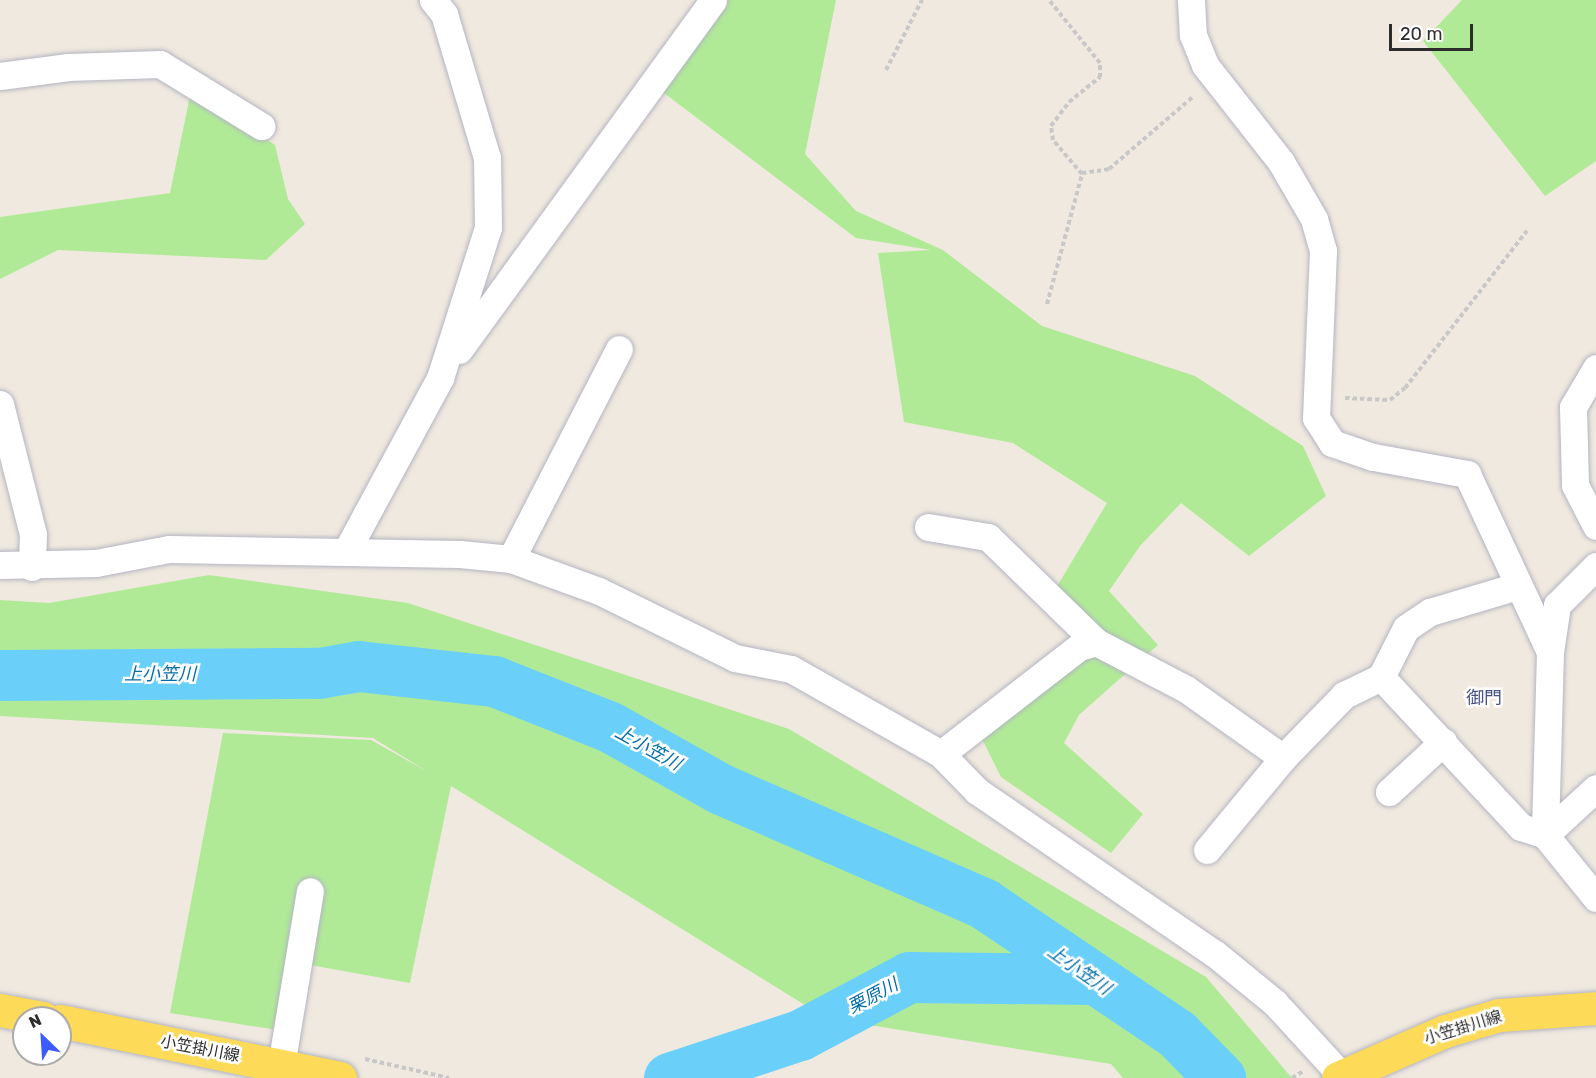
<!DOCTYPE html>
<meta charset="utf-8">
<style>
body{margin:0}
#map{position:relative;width:1596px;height:1078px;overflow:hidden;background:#f0e9df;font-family:Rubik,"Noto Sans JP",sans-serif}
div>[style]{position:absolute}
.green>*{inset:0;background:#b1ea97}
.river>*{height:51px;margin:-25.5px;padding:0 25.5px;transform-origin:25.5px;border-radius:25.5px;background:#6ad0f9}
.path>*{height:4px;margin-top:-2px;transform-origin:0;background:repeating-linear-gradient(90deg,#c8c8c8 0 4.5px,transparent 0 7.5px)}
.roads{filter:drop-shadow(0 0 2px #b3b5c2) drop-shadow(0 0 2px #b3b5c2)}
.minor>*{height:27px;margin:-13.5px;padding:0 13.5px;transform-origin:13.5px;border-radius:13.5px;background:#fff}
.major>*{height:33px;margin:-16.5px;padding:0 16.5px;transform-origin:16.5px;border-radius:16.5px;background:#fdda57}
span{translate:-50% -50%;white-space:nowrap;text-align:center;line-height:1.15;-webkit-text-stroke:5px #fff;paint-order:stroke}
.street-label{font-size:16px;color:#2d2d2d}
.water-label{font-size:18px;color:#026ead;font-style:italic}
.neighbourhood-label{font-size:18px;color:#495283}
.north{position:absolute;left:12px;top:1006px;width:60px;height:60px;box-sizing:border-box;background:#fff;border:2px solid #ababab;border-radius:50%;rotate:335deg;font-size:16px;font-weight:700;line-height:24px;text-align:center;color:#2d2d2d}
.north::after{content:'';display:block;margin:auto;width:21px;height:27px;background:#3c5cff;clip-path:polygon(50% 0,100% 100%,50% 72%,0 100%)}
.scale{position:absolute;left:1389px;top:24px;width:84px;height:27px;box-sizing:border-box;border:3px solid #2d2d2d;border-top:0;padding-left:8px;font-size:18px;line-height:21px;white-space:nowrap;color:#2d2d2d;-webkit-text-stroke:4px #fff;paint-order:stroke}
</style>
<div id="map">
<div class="green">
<i style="clip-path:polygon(705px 0,836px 0,805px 154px,856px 211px,943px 250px,1042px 326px,1195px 376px,1303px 446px,1326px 496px,1249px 556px,1181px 503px,1140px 546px,1109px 591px,1158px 645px,1079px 715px,1064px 743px,1143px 814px,1111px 853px,1001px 777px,982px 739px,1087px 649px,1056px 588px,1107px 503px,1013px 443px,904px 422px,878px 253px,931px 250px,856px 238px,652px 84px)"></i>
<i style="clip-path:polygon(1462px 0,1596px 0,1596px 161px,1545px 196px,1423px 41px)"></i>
<i style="clip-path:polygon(191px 91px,275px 145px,288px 199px,305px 224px,266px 260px,58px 250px,0 279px,0 217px,170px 193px)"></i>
<i style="clip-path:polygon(209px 575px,408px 603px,789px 729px,1206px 977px,1292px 1078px,1123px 1078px,1111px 1064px,826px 1018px,451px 786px,410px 983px,288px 961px,277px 1030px,170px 1013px,223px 733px,371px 740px,428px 772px,373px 738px,0 716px,0 600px,49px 603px)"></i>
</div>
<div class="river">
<i style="left:0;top:675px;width:319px;rotate:-0.4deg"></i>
<i style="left:319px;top:673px;width:40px;rotate:-10deg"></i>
<i style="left:358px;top:666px;width:137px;rotate:6.3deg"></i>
<i style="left:494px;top:681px;width:125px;rotate:21.6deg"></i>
<i style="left:610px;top:727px;width:127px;rotate:29.2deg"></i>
<i style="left:721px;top:789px;width:286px;rotate:23.5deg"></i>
<i style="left:983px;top:903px;width:234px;rotate:34deg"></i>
<i style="left:1177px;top:1034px;width:62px;rotate:45.7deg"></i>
<i style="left:669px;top:1078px;width:138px;rotate:-18.2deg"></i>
<i style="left:800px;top:1035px;width:123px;rotate:-28deg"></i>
<i style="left:909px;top:977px;width:180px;rotate:0.6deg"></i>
</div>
<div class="path">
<i style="left:886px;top:70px;width:79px;rotate:-62.8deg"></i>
<i style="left:1082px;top:173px;width:27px;rotate:-8deg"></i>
<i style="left:1109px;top:169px;width:112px;rotate:-40.7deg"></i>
<i style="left:1047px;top:304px;width:135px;rotate:-74.9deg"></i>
<i style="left:1082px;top:174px;width:45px;rotate:-130.5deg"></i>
<i style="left:1053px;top:140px;width:14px;rotate:-98deg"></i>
<i style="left:1051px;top:126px;width:30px;rotate:-53deg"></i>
<i style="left:1069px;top:102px;width:40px;rotate:-39deg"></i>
<i style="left:1100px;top:77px;width:14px;rotate:-90deg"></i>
<i style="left:1100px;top:63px;width:81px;rotate:-129deg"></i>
<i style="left:1345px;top:398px;width:45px;rotate:2.5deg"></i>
<i style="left:1390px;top:400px;width:19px;rotate:-39deg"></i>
<i style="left:1405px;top:388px;width:199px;rotate:-52.2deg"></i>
<i style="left:365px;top:1059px;width:86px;rotate:12.7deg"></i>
<i style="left:1292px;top:1078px;width:12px;rotate:-31deg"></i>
</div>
<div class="roads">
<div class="minor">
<i style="left:1191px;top:0;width:35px;rotate:87deg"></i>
<i style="left:1193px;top:35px;width:32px;rotate:68deg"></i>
<i style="left:1205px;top:65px;width:123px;rotate:51.9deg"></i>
<i style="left:1281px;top:162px;width:66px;rotate:59.9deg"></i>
<i style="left:1314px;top:219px;width:33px;rotate:74deg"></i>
<i style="left:1323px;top:251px;width:167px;rotate:92.4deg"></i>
<i style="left:1316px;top:418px;width:30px;rotate:57deg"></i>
<i style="left:1332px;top:443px;width:43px;rotate:18.9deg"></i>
<i style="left:1373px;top:457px;width:96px;rotate:10.3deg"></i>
<i style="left:1467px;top:474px;width:196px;rotate:65deg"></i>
<i style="left:1550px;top:652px;width:183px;rotate:91.6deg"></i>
<i style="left:0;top:76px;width:69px;rotate:-7.5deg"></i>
<i style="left:68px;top:67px;width:92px;rotate:-1.9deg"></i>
<i style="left:160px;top:64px;width:119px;rotate:31.5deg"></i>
<i style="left:459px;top:350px;width:432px;rotate:-54deg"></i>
<i style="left:1596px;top:368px;width:45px;rotate:120.5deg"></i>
<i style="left:1573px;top:407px;width:78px;rotate:88.5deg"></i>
<i style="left:1575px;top:485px;width:46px;rotate:62.9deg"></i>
<i style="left:0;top:404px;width:134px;rotate:75.8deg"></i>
<i style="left:33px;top:534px;width:33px;rotate:92deg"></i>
<i style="left:928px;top:527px;width:61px;rotate:9.5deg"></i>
<i style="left:988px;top:537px;width:151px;rotate:44.2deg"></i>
<i style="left:347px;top:550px;width:196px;rotate:-61.6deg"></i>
<i style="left:440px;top:378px;width:157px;rotate:-72.3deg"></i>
<i style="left:488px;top:228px;width:70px;rotate:-90.8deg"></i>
<i style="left:487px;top:158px;width:150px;rotate:-106.6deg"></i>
<i style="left:444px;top:14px;width:18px;rotate:-128deg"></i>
<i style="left:511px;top:559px;width:236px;rotate:-62.8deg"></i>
<i style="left:0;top:565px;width:96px;rotate:-1.2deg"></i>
<i style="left:96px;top:563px;width:74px;rotate:-10.9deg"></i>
<i style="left:169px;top:549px;width:291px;rotate:1deg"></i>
<i style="left:460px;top:554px;width:51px;rotate:5.6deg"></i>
<i style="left:511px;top:559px;width:94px;rotate:20deg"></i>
<i style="left:599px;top:591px;width:152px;rotate:26.2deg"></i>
<i style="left:735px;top:658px;width:57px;rotate:11.1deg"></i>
<i style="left:791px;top:669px;width:172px;rotate:29.5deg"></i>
<i style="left:941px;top:754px;width:52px;rotate:45.8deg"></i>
<i style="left:977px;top:791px;width:287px;rotate:34.4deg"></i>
<i style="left:1214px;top:953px;width:79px;rotate:39.3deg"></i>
<i style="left:1275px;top:1003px;width:99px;rotate:47.5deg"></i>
<i style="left:1550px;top:652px;width:48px;rotate:-81.5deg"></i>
<i style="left:1557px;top:605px;width:55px;rotate:-45deg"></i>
<i style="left:1381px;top:677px;width:55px;rotate:-63deg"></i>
<i style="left:1406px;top:628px;width:29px;rotate:-34deg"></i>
<i style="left:1430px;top:612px;width:91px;rotate:-16.6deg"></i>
<i style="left:941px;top:754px;width:175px;rotate:-37.8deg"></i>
<i style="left:1079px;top:647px;width:18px;rotate:-16deg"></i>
<i style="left:1096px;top:642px;width:102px;rotate:27.6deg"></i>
<i style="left:1186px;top:689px;width:119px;rotate:35.4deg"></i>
<i style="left:1283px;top:758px;width:88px;rotate:-45.9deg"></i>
<i style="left:1344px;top:695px;width:41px;rotate:-25.9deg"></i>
<i style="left:1381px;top:677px;width:205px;rotate:47deg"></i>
<i style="left:1521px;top:827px;width:25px;rotate:18deg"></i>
<i style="left:1545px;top:835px;width:81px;rotate:51deg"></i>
<i style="left:1389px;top:792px;width:74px;rotate:-42.8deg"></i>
<i style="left:1545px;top:835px;width:69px;rotate:-42.7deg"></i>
<i style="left:1207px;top:850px;width:119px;rotate:-50.4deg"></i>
<i style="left:281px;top:1066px;width:177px;rotate:-80.6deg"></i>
</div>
<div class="major">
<i style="left:0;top:1010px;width:44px;rotate:10.5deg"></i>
<i style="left:60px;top:1021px;width:286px;rotate:11.5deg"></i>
<i style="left:1338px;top:1078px;width:117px;rotate:-23.7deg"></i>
<i style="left:1445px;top:1031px;width:56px;rotate:-16.5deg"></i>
<i style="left:1499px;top:1015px;width:97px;rotate:-4.1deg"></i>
</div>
</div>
<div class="street-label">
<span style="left:1463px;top:1028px;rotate:-17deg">小笠掛川線</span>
<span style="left:200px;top:1049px;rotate:11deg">小笠掛川線</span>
</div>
<div class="water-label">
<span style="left:160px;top:674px">上小笠川</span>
<span style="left:648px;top:748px;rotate:29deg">上小笠川</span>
<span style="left:1079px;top:970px;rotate:35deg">上小笠川</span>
<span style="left:873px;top:996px;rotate:-28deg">栗原川</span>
</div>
<div class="neighbourhood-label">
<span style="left:1484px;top:698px">御門</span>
</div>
<div class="north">N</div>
<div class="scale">20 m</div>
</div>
